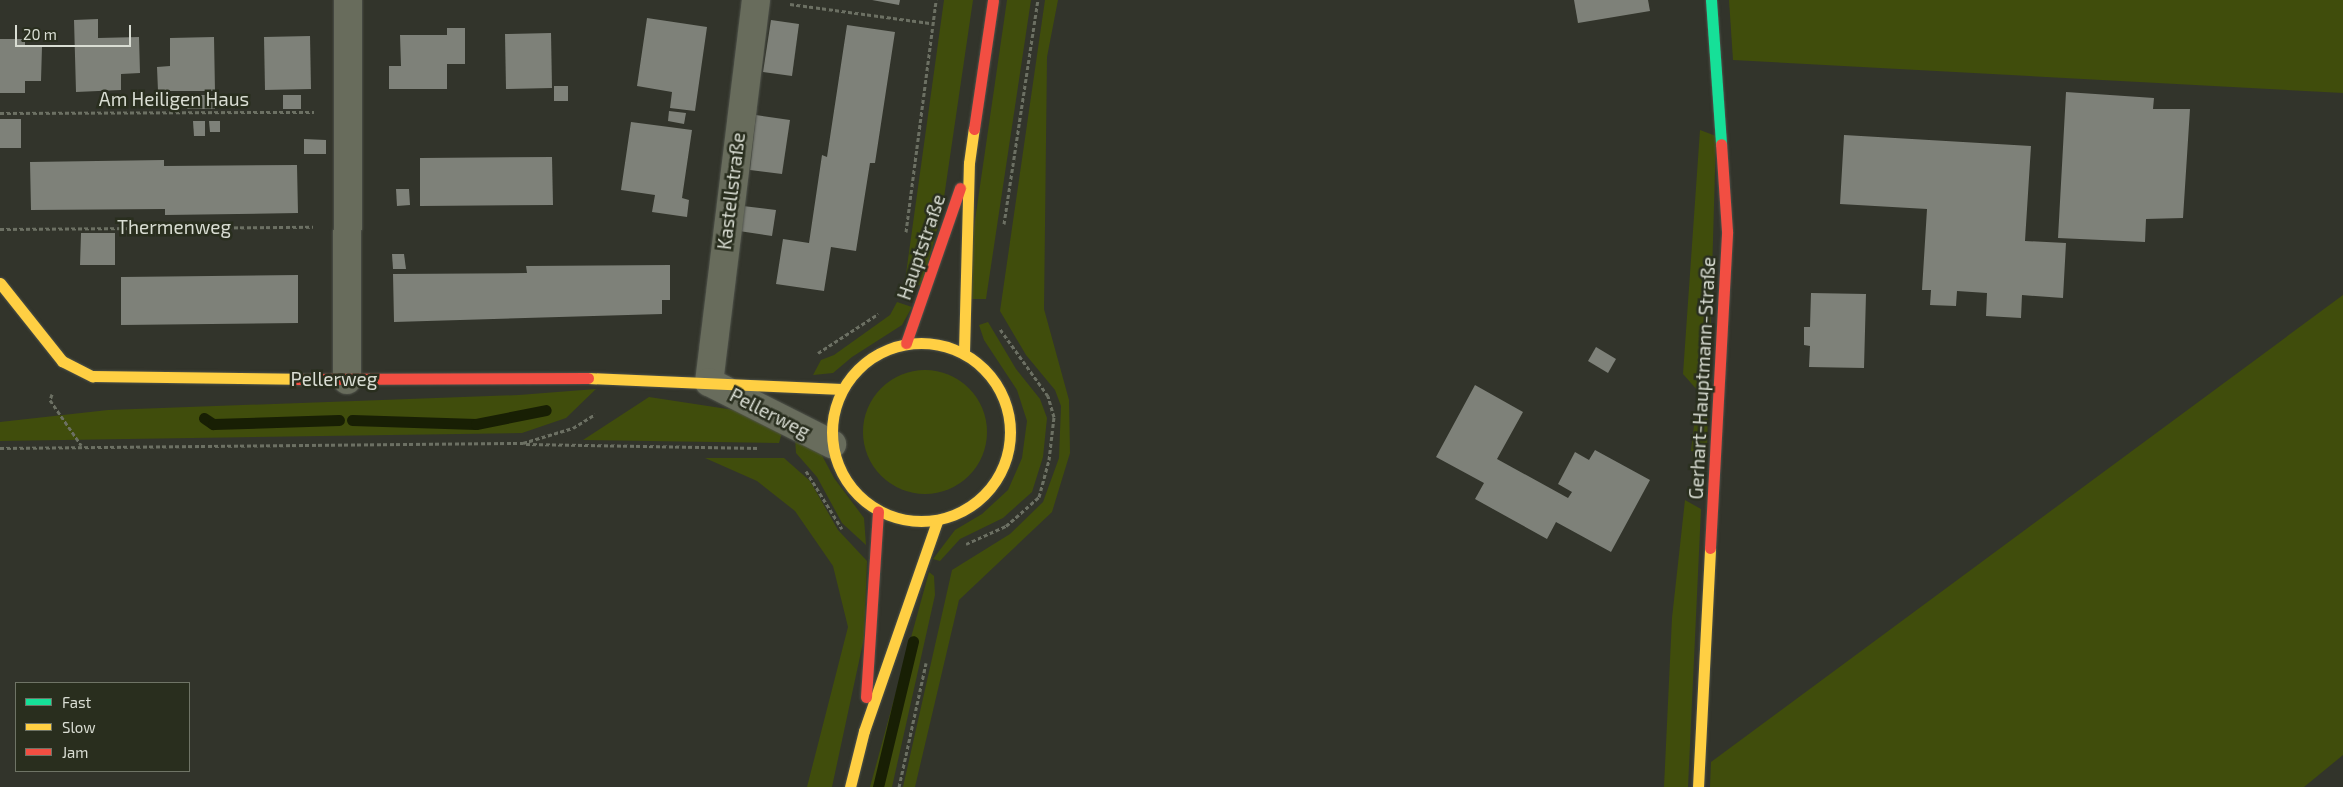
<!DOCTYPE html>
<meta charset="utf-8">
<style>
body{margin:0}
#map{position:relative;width:2343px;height:787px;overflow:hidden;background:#32342b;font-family:"Exo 2",sans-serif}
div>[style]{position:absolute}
.green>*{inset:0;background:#404d0c}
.round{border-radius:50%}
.stream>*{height:11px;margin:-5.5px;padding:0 5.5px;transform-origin:5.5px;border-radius:5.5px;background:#181f04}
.building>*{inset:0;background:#7e8179}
.path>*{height:3px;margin-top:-1.5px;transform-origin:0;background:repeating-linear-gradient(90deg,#6c7063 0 4px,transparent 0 6.5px)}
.roads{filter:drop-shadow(0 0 1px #4f524a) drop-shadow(0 0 1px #4f524a)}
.street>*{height:28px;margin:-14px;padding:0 14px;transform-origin:14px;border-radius:14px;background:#686c5c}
.fast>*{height:11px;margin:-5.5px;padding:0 5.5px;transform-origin:5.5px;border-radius:5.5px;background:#16e098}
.slow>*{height:11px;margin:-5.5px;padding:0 5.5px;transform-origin:5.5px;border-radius:5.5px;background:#ffcf43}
.slow>.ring{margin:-5.5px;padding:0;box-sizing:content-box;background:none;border:11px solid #ffcf43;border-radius:50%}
.jam>*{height:11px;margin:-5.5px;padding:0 5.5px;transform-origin:5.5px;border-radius:5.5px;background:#f24e42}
span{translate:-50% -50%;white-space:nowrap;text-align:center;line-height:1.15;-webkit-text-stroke:5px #292e1e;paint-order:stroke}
.street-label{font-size:19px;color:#d9ddd3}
.legend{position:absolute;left:15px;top:682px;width:175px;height:90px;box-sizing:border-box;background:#292e1e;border:1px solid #6f7466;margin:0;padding:6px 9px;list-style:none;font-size:15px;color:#d9ddd3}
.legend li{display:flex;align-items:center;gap:10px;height:25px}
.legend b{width:25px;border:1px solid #6f7466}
.scale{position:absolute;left:15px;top:25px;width:116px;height:22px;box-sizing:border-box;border:2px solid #d9ddd3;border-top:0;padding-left:6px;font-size:15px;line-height:18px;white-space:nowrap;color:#d9ddd3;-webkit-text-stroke:4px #292e1e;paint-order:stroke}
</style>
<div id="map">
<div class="green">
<i style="clip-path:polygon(944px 0,973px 0,942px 211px,922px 286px,905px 281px)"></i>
<i style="clip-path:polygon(1007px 0,1031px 0,986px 299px,971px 299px,972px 241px)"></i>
<i style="clip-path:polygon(1045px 0,1058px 0,1047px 57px,1044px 309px,1069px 400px,1070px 453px,1052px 512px,959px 600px,915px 787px,903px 787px,952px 570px,1010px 534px,1043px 502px,1059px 458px,1061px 406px,1055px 390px,1026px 355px,1000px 311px)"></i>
<i style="clip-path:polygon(1729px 0,2343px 0,2343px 93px,1733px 60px)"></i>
<i style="clip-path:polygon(1700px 130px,1716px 136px,1707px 448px,1698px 452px,1691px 451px,1698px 391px,1683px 374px)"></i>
<i style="clip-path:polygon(2343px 295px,2343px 755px,2304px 787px,1710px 787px,1711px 762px)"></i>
<i style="clip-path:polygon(897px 302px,912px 307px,902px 325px,852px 357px,833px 373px,813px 375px,821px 360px,834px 355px,890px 315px)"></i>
<i style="clip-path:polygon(988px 322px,1016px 369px,1040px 399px,1047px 418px,1043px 457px,1032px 492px,1003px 518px,960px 539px,940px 561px,933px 559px,955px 530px,982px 514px,1008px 490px,1022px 458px,1027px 421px,1017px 390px,984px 340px,979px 325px)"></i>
<i class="round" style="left:863px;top:370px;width:124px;height:124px"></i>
<i style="clip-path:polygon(596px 389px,566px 418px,522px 433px,0 441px,0 422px,108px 410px,519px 395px)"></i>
<i style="clip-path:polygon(649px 397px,734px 410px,783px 429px,779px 443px,583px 440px)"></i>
<i style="clip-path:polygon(795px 438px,817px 446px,834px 478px,864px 518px,866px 545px,842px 523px,817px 477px,796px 453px)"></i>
<i style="clip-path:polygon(705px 458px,784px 458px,810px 481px,838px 530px,867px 561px,864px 638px,832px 787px,807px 787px,848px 627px,833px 566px,795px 511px,757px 481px)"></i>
<i style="clip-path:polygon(1685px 500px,1701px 509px,1688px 787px,1664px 787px,1672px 618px)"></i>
<i style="clip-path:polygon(929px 572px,934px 576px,935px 595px,892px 787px,870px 787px)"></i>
</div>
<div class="stream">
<i style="left:204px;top:418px;width:11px;rotate:34deg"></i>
<i style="left:213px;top:424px;width:126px;rotate:-1.8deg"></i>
<i style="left:352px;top:420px;width:124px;rotate:1.8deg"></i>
<i style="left:476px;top:424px;width:71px;rotate:-11.3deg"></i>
<i style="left:878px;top:787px;width:150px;rotate:-76.5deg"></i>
</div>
<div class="building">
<i style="clip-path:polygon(872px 0,900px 0,899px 5px)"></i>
<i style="clip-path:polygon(1574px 0,1648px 0,1650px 11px,1578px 23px)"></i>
<i style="clip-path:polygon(647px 18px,707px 27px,695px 111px,670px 108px,672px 92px,637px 86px)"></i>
<i style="clip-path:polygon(98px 19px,98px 38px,139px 37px,140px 73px,121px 74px,121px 90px,76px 92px,74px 20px)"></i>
<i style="clip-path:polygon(771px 20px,799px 24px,792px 76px,763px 72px)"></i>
<i style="clip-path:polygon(847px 25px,895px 32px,875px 163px,870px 163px,856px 251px,831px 247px,824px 291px,776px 284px,783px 239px,809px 243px,822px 155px,827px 157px)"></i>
<i style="clip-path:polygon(447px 28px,465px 28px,465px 64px,447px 64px,447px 89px,389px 89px,389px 66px,401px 66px,400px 35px,447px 35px)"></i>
<i style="clip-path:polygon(551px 33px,552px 88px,506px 89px,505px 34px)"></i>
<i style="clip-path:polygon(310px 36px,311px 89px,265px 90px,264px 37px)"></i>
<i style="clip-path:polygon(214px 37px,215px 91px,158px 91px,157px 67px,170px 66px,170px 38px)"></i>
<i style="clip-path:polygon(0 39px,25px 39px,25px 47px,42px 47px,41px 81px,25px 81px,25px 93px,0 93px)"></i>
<i style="clip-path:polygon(554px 86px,568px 86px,568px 101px,554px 101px)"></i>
<i style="clip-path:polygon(2066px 92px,2154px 98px,2153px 109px,2190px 109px,2183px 218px,2146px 219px,2145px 242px,2058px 238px)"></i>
<i style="clip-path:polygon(187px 95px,215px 95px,215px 109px,187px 109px)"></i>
<i style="clip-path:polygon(283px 95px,301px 95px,301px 109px,283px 109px)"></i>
<i style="clip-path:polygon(669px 111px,686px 113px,684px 124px,668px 121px)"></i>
<i style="clip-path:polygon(756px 115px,790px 120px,782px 174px,750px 170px)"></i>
<i style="clip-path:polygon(0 119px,21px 119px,21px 148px,0 148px)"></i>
<i style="clip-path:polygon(193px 121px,205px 121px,205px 136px,194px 136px)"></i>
<i style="clip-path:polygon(209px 121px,220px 121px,220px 132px,210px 132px)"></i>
<i style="clip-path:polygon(631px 122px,692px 130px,682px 198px,689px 200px,687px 217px,652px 212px,655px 195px,621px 190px)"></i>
<i style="clip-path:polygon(1844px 135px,2031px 146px,2025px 241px,2066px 243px,2063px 298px,2022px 295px,2021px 318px,1986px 316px,1987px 293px,1957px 291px,1956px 306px,1930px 305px,1931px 290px,1922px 290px,1927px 209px,1840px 204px)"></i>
<i style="clip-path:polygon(304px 139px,326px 140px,326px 154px,304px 154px)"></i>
<i style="clip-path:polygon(552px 157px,553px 205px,420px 206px,420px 158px)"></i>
<i style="clip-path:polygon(164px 160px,164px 166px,297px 165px,298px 213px,165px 215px,165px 209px,31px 210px,30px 162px)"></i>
<i style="clip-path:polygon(396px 189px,409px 189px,410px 205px,397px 206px)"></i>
<i style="clip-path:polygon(743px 206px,776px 210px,772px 236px,739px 231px)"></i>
<i style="clip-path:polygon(81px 233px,115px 233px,115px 265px,80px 265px)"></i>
<i style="clip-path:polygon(392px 254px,404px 254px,406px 269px,393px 269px)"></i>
<i style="clip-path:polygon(670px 265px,670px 300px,662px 300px,662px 314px,394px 322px,393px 274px,527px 273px,526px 266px)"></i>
<i style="clip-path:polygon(298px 275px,298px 323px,121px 325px,121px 277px)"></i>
<i style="clip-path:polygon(1811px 293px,1866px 294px,1864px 368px,1809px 367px,1810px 346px,1804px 345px,1804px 327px,1810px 327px)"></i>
<i style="clip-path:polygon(1596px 347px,1616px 359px,1608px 373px,1588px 361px)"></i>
<i style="clip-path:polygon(1475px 385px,1523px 412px,1497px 459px,1568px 498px,1572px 492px,1558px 484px,1575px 452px,1589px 460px,1595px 450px,1650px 480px,1611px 552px,1556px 522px,1547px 539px,1475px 499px,1484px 483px,1436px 457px)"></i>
</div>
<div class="path">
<i style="left:790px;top:4px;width:141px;rotate:7.7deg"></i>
<i style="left:0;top:113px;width:314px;rotate:-0.2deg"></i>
<i style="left:1004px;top:224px;width:227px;rotate:-81.4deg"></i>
<i style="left:0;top:229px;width:313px;rotate:-0.4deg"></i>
<i style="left:906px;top:232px;width:234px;rotate:-82.6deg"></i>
<i style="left:818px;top:353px;width:72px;rotate:-33deg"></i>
<i style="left:52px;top:394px;width:6px;rotate:108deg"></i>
<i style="left:50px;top:400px;width:55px;rotate:55.4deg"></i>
<i style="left:526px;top:444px;width:234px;rotate:1deg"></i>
<i style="left:0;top:448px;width:523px;rotate:-0.55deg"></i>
<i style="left:523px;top:443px;width:52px;rotate:-16.7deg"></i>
<i style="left:573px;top:428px;width:26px;rotate:-32deg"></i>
<i style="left:806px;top:471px;width:68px;rotate:58.2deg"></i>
<i style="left:966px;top:544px;width:44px;rotate:-24.2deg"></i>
<i style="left:1006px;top:526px;width:44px;rotate:-41.3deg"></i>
<i style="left:1039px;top:497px;width:38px;rotate:-75deg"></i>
<i style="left:1049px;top:460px;width:43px;rotate:-83.4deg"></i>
<i style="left:1054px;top:417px;width:22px;rotate:-106deg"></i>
<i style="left:1048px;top:396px;width:82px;rotate:-125.6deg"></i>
<i style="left:899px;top:787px;width:127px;rotate:-77.7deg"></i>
</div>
<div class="roads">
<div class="street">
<i style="left:756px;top:0;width:385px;rotate:97deg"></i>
<i style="left:709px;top:382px;width:138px;rotate:26.8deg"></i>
<i style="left:347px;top:380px;width:380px;rotate:-89.8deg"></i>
</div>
<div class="fast">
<i style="left:1711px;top:0;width:144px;rotate:86deg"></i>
</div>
<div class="slow">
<i style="left:0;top:283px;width:100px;rotate:51.5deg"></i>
<i style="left:62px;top:361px;width:34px;rotate:27deg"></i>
<i style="left:92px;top:376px;width:203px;rotate:0.8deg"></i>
<i class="ring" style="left:832px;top:343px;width:167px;height:167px"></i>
<i style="left:964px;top:352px;width:189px;rotate:-88.5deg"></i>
<i style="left:969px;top:163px;width:34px;rotate:-82deg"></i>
<i style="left:588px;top:378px;width:254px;rotate:2.5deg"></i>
<i style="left:850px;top:787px;width:58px;rotate:-76deg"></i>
<i style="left:864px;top:731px;width:222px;rotate:-70.8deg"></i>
<i style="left:1698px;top:787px;width:239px;rotate:-87.1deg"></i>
</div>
<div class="jam">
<i style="left:974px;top:129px;width:130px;rotate:-81.6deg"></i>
<i style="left:906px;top:343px;width:164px;rotate:-70.8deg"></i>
<i style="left:295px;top:379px;width:293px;rotate:-0.2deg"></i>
<i style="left:1710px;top:548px;width:317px;rotate:-86.9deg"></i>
<i style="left:1727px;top:231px;width:87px;rotate:-93.9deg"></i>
<i style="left:866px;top:697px;width:186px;rotate:-86.3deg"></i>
</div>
</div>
<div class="street-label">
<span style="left:174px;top:99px">Am Heiligen Haus</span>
<span style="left:731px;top:191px;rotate:-83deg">Kastellstraße</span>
<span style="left:174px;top:227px">Thermenweg</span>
<span style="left:921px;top:247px;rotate:-71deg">Hauptstraße</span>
<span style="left:1702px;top:378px;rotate:-87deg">Gerhart-Hauptmann-Straße</span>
<span style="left:334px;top:379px">Pellerweg</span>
<span style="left:770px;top:413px;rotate:27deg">Pellerweg</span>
</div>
<ul class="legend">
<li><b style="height:6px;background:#16e098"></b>Fast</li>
<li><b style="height:6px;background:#ffcf43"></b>Slow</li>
<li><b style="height:6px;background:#f24e42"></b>Jam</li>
</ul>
<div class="scale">20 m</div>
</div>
